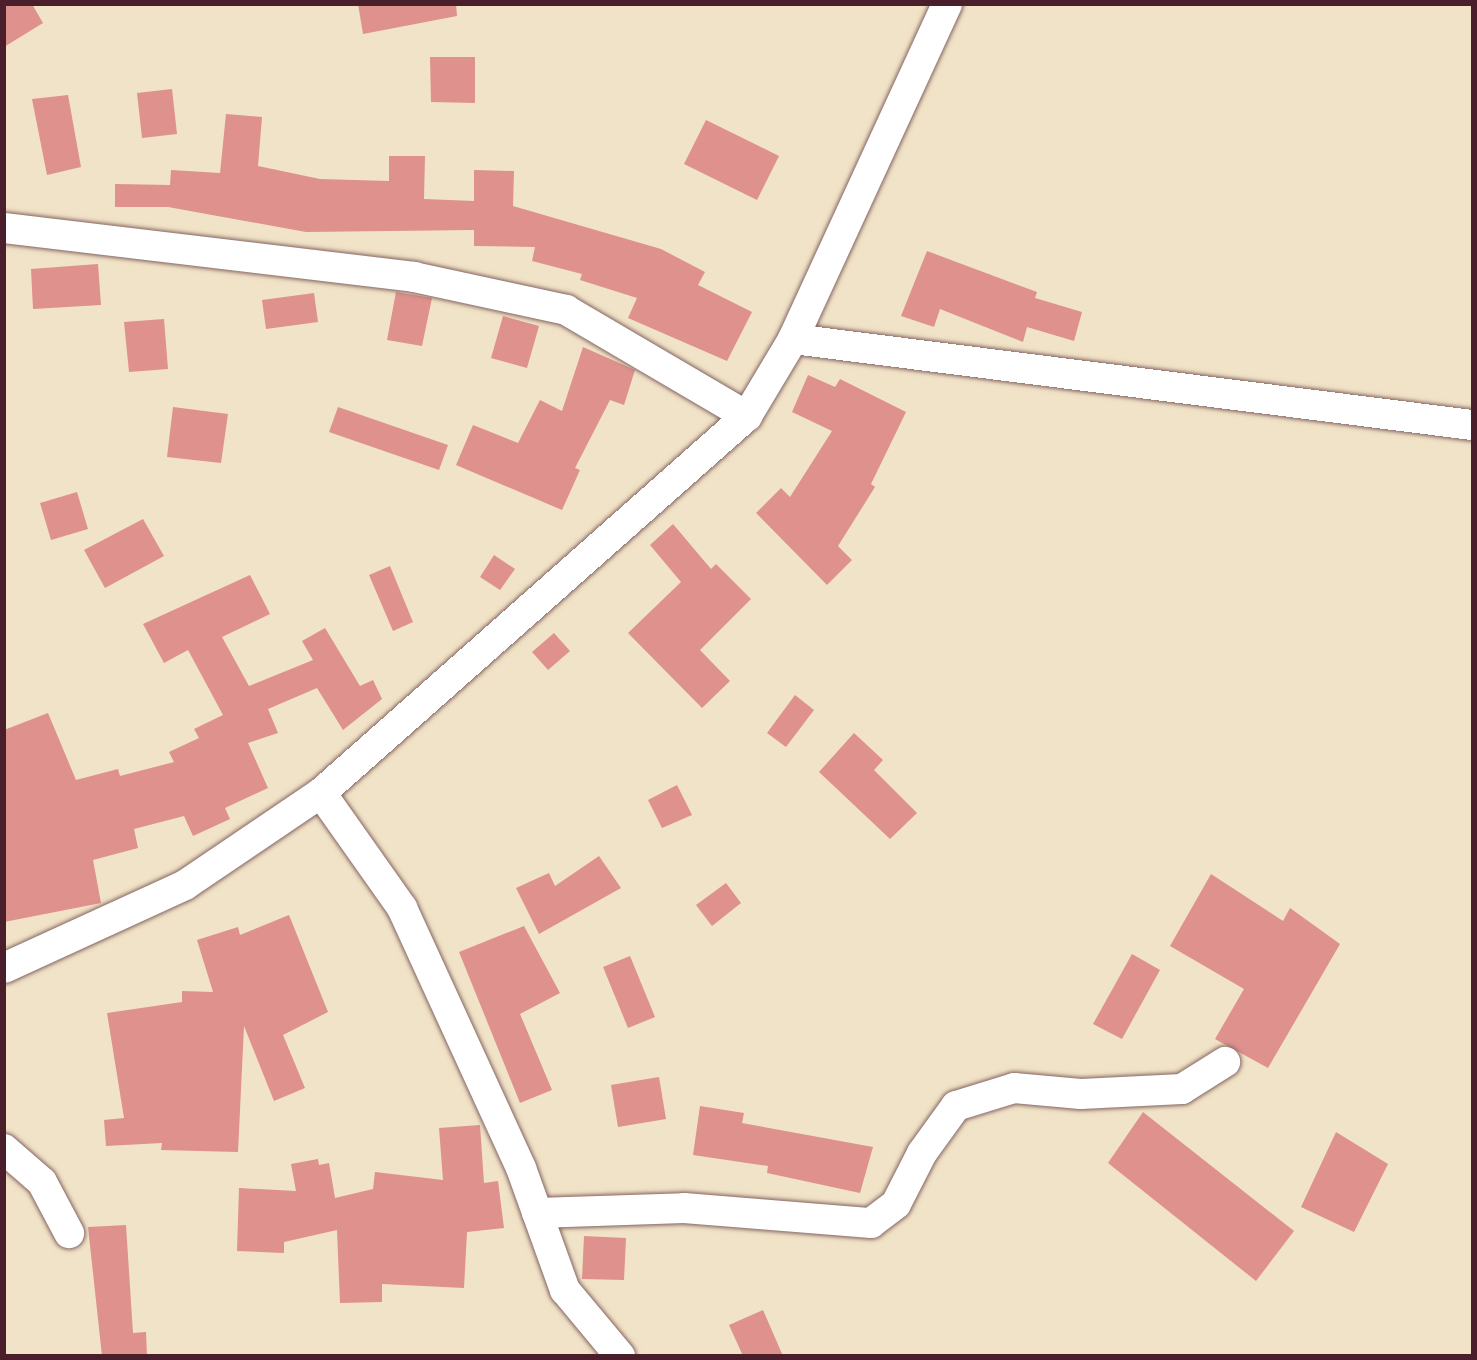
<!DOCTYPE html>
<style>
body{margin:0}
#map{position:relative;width:1477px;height:1360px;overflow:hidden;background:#f1e3c7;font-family:Kalam,sans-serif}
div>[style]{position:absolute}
.building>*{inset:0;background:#de918d}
.roads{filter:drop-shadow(0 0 2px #846462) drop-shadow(0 0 2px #846462)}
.minor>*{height:30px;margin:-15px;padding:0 15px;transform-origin:15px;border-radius:15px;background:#fff}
span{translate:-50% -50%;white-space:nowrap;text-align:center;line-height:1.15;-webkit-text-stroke:5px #f7f3e8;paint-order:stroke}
.frame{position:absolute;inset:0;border:6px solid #4a1f2b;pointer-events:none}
</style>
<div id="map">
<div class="building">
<i style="clip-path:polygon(4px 4px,32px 4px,43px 23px,4px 47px)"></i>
<i style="clip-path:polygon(358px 4px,456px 4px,457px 16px,363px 34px)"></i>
<i style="clip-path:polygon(430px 57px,475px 57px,475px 103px,431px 102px)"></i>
<i style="clip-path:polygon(172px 89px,177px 134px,142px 138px,137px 93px)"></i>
<i style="clip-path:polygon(68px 95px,81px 167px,47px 175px,32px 99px)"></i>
<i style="clip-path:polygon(226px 114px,262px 117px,258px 166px,320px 179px,389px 181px,389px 156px,425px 156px,424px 199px,474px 201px,474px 170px,514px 171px,513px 206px,661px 249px,705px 272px,698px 285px,752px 312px,727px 361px,628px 318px,637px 298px,580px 280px,582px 274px,532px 261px,535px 247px,474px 246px,474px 230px,306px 232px,168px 207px,115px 207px,115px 184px,170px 185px,171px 170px,220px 173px)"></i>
<i style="clip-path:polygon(706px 120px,779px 156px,757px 200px,684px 164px)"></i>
<i style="clip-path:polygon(927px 251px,1037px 292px,1035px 298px,1082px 312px,1074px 341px,1027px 327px,1023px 342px,940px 309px,934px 327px,901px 316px)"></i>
<i style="clip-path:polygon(98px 264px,101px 305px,33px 309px,31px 269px)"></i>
<i style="clip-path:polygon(396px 292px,432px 298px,422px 346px,387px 340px)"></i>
<i style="clip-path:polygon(314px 293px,318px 322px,266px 329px,262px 300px)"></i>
<i style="clip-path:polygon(503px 316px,539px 326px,527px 368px,491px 358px)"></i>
<i style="clip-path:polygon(164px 319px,168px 369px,129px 372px,124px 322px)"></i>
<i style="clip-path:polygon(583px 347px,635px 370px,624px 405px,610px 400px,575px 468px,580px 470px,562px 510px,456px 465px,473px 425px,518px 443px,540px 400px,562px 411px)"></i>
<i style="clip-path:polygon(808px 375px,835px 387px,840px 379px,906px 412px,871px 484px,875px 487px,838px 546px,852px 560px,827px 585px,756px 513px,781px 488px,790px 497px,832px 431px,792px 412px)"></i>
<i style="clip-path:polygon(173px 407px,228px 414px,221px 463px,167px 457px)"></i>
<i style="clip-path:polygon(338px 407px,448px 445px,439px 470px,329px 432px)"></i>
<i style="clip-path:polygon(77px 492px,88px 529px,51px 540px,40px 503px)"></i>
<i style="clip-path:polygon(143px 519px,164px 556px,105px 588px,84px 550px)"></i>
<i style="clip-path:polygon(673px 524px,711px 569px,716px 564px,751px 599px,700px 650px,730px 681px,702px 708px,628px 633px,681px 582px,650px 545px)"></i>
<i style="clip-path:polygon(494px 555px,515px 569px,500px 590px,480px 577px)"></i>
<i style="clip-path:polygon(390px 566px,413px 622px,393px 631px,369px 575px)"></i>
<i style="clip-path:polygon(250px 575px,270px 614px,222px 637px,249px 686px,313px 660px,302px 641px,325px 628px,360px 686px,373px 680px,382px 699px,343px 730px,317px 688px,268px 709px,278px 733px,248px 743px,268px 788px,225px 808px,230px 819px,193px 836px,184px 816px,134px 829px,138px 848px,93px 860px,101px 903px,4px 922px,4px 730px,48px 713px,76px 780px,118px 769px,120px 776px,174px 762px,169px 752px,199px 738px,194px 729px,223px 715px,188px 650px,164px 663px,143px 624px)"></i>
<i style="clip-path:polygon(554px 633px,570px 651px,548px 670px,532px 652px)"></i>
<i style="clip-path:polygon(795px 695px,814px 710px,786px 747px,767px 733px)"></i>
<i style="clip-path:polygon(854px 733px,883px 760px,874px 770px,917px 813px,890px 839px,819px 772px)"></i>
<i style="clip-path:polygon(677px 785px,692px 815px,662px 828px,648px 800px)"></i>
<i style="clip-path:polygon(599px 856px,621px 888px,539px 934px,516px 888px,549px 873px,555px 886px)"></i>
<i style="clip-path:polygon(1211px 874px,1283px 921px,1290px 908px,1340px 944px,1268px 1068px,1215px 1039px,1244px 989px,1170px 946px)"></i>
<i style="clip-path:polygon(726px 883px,741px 903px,712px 926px,696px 905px)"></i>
<i style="clip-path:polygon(289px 915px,328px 1012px,283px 1035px,305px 1088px,274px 1101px,244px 1026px,238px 1152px,161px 1150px,162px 1143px,106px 1146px,104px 1120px,124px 1118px,107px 1013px,182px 1002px,182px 991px,213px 992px,197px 940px,238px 927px,240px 935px)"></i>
<i style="clip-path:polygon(524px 926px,560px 993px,520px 1014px,552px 1090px,520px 1103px,459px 952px)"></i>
<i style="clip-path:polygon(1132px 954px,1160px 970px,1122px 1039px,1093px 1024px)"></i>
<i style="clip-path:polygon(630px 956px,655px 1017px,628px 1028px,603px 967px)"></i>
<i style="clip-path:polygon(659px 1077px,666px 1119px,618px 1127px,611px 1085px)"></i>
<i style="clip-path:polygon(700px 1106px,744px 1113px,742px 1123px,873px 1147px,860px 1193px,767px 1173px,768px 1166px,693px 1155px)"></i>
<i style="clip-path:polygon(1143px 1112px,1294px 1231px,1256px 1281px,1108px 1163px)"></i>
<i style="clip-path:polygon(480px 1125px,484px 1183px,498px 1181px,504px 1228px,467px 1232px,464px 1288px,382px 1284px,382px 1302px,340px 1303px,337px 1230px,284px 1242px,284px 1253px,237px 1251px,239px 1188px,296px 1191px,291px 1164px,318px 1159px,319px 1165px,329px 1163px,335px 1198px,373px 1189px,375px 1172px,443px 1180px,439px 1128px)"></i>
<i style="clip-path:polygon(1336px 1132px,1388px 1164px,1354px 1232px,1301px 1207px)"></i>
<i style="clip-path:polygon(126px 1225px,133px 1333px,146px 1332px,147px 1356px,102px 1356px,88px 1227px)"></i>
<i style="clip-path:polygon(584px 1236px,626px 1238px,624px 1280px,582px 1279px)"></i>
<i style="clip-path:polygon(763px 1310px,783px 1356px,743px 1356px,729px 1325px)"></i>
</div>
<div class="roads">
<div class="minor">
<i style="left:4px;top:228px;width:413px;rotate:6.8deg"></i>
<i style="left:414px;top:277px;width:156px;rotate:12.2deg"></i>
<i style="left:566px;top:310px;width:210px;rotate:30.4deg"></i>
<i style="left:793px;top:339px;width:684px;rotate:7.22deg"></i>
<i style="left:321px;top:793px;width:141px;rotate:54.8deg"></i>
<i style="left:402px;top:908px;width:286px;rotate:65.4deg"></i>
<i style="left:521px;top:1168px;width:130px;rotate:70.2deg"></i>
<i style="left:565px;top:1290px;width:86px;rotate:50.2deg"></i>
<i style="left:4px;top:968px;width:199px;rotate:-24.6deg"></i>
<i style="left:185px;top:885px;width:164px;rotate:-34.1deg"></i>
<i style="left:321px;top:793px;width:569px;rotate:-41.51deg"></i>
<i style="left:747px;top:416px;width:90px;rotate:-59.1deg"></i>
<i style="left:793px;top:339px;width:369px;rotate:-65.3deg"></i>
<i style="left:4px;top:1149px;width:50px;rotate:41deg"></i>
<i style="left:42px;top:1182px;width:58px;rotate:62.1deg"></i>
<i style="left:537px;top:1213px;width:147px;rotate:-1.9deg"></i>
<i style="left:684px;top:1208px;width:188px;rotate:4.6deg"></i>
<i style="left:871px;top:1223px;width:31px;rotate:-37deg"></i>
<i style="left:896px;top:1204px;width:57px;rotate:-63deg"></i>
<i style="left:922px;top:1153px;width:58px;rotate:-54.1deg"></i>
<i style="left:956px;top:1106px;width:61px;rotate:-17.2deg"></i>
<i style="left:1014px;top:1088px;width:67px;rotate:5.1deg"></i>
<i style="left:1081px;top:1094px;width:101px;rotate:-2.8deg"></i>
<i style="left:1182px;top:1089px;width:51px;rotate:-32.1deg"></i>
</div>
</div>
<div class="frame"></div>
</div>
